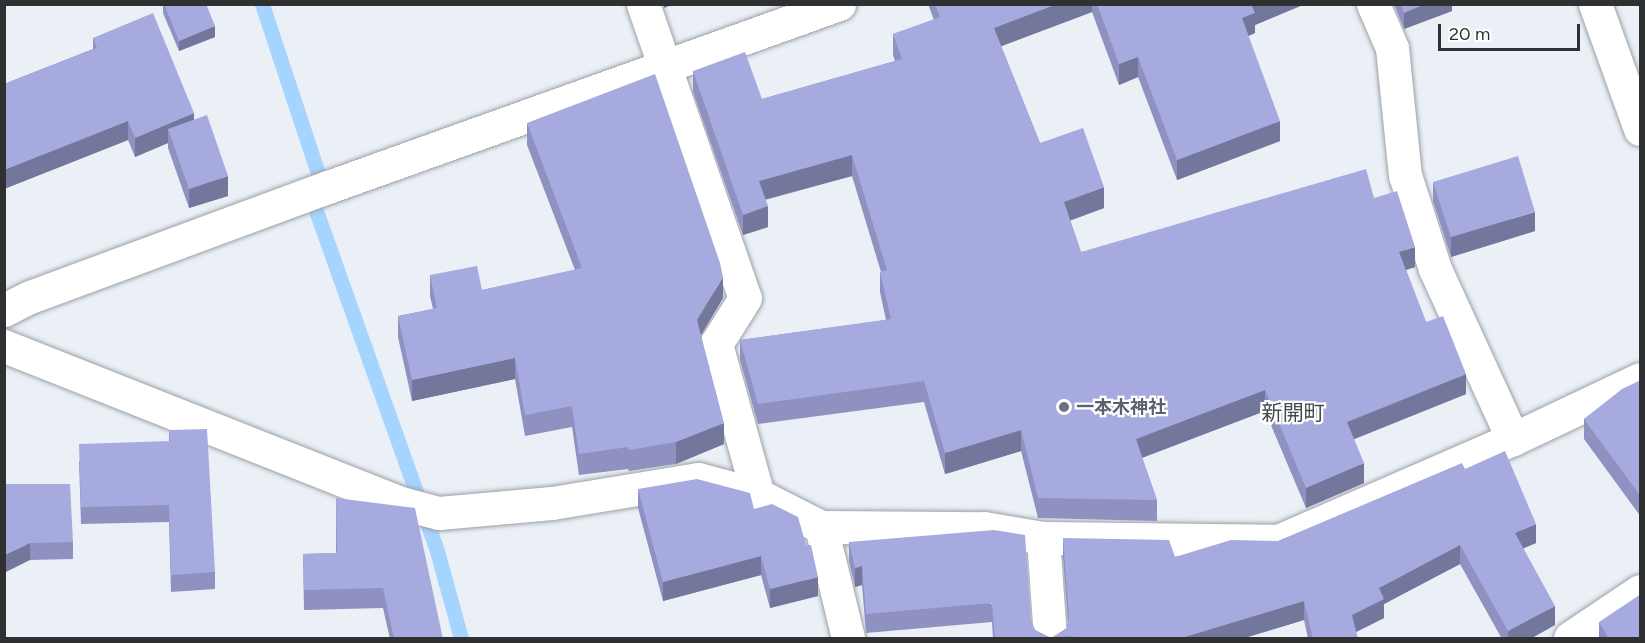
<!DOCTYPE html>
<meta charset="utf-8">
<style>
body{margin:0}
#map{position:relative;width:1645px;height:643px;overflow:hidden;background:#eaf0f6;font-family:Figtree,"Noto Sans JP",sans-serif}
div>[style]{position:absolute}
.stream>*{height:15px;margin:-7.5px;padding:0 7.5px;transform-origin:7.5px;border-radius:7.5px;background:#a5d4fe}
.roads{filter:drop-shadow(0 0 2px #9ba1a6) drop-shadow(0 0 2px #9ba1a6)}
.minor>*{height:33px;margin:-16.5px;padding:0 16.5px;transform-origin:16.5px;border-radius:16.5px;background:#fff}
.tertiary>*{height:33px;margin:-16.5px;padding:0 16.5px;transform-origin:16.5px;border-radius:16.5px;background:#fff}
.wall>*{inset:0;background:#8f92c0}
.shaded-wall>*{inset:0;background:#74779c}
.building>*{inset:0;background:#a6aadf}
.dots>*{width:16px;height:16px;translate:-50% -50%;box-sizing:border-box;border:3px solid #fff;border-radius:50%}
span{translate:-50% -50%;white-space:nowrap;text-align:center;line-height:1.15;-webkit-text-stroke:4.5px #fff;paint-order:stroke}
.worship-label{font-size:18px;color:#5b616d;font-weight:700}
.left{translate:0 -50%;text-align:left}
.quarter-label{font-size:21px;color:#454a4f}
.frame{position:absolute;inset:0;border:6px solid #2e3032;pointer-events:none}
.scale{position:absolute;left:1438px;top:24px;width:142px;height:27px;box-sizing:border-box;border:3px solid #2e3032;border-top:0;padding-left:8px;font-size:18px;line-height:21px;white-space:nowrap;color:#2e3032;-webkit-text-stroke:4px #fff;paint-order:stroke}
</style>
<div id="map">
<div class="stream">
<i style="left:262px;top:4px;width:178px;rotate:71.7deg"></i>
<i style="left:318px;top:173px;width:35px;rotate:95deg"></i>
<i style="left:315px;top:208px;width:364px;rotate:70.4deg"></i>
<i style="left:437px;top:551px;width:90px;rotate:74.6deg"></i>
</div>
<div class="roads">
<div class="minor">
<i style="left:643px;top:4px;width:311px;rotate:70.9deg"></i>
<i style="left:745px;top:298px;width:54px;rotate:122.2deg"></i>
<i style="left:716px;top:344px;width:157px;rotate:74.5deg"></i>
<i style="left:1373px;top:4px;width:48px;rotate:66.6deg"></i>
<i style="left:1392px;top:48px;width:128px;rotate:84.2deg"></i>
<i style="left:1405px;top:175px;width:99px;rotate:72.3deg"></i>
<i style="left:1435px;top:269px;width:187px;rotate:65.4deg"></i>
<i style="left:4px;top:310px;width:29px;rotate:-27deg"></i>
<i style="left:30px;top:297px;width:318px;rotate:-20.3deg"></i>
<i style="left:328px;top:187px;width:543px;rotate:-19.7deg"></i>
<i style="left:4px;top:346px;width:427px;rotate:21.6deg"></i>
<i style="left:401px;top:503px;width:39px;rotate:15deg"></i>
<i style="left:439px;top:513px;width:113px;rotate:-5.1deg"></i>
<i style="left:552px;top:503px;width:148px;rotate:-9.3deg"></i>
<i style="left:698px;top:479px;width:62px;rotate:14.9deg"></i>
<i style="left:758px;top:495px;width:71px;rotate:26.9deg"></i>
<i style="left:821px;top:527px;width:163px;rotate:0.4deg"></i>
<i style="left:984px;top:528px;width:60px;rotate:9.6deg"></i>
<i style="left:1043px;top:538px;width:235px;rotate:0.7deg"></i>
<i style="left:1278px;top:541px;width:256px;rotate:-23.5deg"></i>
<i style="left:1513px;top:439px;width:140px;rotate:-25.3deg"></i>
<i style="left:821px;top:527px;width:114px;rotate:76.3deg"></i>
<i style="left:1043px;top:538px;width:100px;rotate:86deg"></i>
<i style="left:1570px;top:638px;width:84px;rotate:-33.9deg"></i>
</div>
<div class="tertiary">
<i style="left:1595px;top:4px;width:133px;rotate:70.2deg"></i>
</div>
</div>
<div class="wall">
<i style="clip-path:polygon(163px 4px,206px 4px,215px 37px,179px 51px,163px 13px)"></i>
<i style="clip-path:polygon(928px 4px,1305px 4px,1255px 25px,1255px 33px,1248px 36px,1280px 141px,1177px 180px,1138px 77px,1119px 85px,1092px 12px,1001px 46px,1040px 143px,1104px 208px,1070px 220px,1081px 252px,1374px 198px,1415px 267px,1406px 270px,1426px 322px,1466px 394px,1354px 439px,1364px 483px,1306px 508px,1265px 411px,1142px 458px,1157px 500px,1157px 521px,1038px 518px,1021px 451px,945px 474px,924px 402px,758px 424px,740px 360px,740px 340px,886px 320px,880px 292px,880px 272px,881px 272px,852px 176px,765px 200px,768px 227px,743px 235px,693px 92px,693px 71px,762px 99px,895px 61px,893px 55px,893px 34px,934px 20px)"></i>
<i style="clip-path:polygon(1394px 4px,1452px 4px,1452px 11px,1404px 29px)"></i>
<i style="clip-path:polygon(93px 38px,194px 120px,228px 196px,189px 208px,168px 148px,168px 143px,135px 157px,128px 140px,4px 189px,4px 84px,93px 49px)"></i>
<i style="clip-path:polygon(527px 123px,723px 298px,701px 335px,724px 444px,676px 464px,629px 471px,628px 469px,579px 475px,572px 427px,525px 436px,515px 379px,412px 401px,398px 337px,398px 316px,433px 309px,430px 296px,430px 275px,482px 290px,575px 270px,527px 145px)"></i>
<i style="clip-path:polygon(1433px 182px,1535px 231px,1451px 257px,1433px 201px)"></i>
<i style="clip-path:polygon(1641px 380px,1641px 517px,1584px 439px,1584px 419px)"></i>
<i style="clip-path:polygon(169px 430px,215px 572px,215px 589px,171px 592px,169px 522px,81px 524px,79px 461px,169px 442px)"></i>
<i style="clip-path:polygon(1465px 469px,1536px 543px,1523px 548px,1555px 625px,1530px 639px,1502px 639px,1460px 564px,1384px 604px,1384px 618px,1356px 632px,1358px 639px,1308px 639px,1304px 620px,1241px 639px,1053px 639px,1053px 637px,1067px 628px,1068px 623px,1063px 557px,1063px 538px,1175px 557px,1278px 541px)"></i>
<i style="clip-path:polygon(4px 484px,73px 542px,73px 559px,30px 560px)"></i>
<i style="clip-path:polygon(638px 489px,754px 509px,818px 596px,770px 608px,761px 575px,663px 601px,638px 508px)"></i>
<i style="clip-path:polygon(336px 498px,443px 639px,390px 639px,383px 608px,304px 610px,303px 554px,336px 553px)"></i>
<i style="clip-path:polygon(849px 542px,1031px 621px,1035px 630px,1049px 637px,1049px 639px,993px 639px,992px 622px,866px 633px,862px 585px,855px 587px,849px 561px)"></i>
<i style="clip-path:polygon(1599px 622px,1641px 639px,1599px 639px)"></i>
</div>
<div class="shaded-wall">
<i style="clip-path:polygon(664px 4px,674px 4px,664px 8px)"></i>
<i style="clip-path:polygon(1057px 4px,1092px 4px,1092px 12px,994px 49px,994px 28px)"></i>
<i style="clip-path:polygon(1255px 4px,1305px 4px,1255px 25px,1255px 33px,1242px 39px,1242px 18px,1252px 6px)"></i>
<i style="clip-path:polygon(1425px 4px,1452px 4px,1452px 11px,1404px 29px,1404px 13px)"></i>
<i style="clip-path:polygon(215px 26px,215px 37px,179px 51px,179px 41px)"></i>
<i style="clip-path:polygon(1138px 57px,1138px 77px,1119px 85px,1119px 64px)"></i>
<i style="clip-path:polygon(194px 113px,194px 132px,168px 129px,168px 143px,135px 157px,135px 138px)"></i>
<i style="clip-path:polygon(128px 121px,128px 140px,4px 189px,4px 170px)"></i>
<i style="clip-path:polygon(1280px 121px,1280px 141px,1177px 180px,1177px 160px)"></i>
<i style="clip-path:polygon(852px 155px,852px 176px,759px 201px,759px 181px)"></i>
<i style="clip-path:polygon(228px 176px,228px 196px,189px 208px,189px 189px)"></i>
<i style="clip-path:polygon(1104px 187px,1104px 208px,1064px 223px,1064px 202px)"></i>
<i style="clip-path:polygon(768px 206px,768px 227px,743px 235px,743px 215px)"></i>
<i style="clip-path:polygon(1535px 212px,1535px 231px,1451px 257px,1451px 237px)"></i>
<i style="clip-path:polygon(1415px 247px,1415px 267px,1399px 272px,1399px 252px)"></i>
<i style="clip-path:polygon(723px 277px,723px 298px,697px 342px,697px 320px)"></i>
<i style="clip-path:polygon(515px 358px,515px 379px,412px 401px,412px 380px)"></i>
<i style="clip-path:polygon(1466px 374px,1466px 394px,1347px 442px,1347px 422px)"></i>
<i style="clip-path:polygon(1265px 390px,1265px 411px,1136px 460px,1136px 439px)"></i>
<i style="clip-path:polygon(724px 423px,724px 444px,676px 464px,676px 442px)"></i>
<i style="clip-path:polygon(1021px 430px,1021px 451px,945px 474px,945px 453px)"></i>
<i style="clip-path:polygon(1364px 463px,1364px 483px,1306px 508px,1306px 488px)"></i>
<i style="clip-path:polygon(1536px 524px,1536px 543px,1515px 552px,1515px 533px)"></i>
<i style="clip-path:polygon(30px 543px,30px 560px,4px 573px,4px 555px)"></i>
<i style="clip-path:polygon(1460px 545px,1460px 564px,1384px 604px,1384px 618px,1352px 634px,1352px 615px,1379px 588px)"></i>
<i style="clip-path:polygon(761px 556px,761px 575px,663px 601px,663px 582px)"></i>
<i style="clip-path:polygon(862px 566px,862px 585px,855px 587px,855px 568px)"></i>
<i style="clip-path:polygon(818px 577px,818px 596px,770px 608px,770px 589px)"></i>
<i style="clip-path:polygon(1304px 601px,1304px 620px,1241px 639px,1178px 639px)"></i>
<i style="clip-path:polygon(1555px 606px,1555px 625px,1530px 639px,1508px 639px,1508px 631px)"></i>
</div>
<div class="building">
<i style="clip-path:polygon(164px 4px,206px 4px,215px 26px,179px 41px)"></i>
<i style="clip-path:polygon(935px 4px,1057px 4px,994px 28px,1040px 143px,1083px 128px,1104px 187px,1064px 202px,1081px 252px,1366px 169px,1374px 198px,1397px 191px,1415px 247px,1399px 252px,1426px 322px,1443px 316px,1466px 374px,1347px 422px,1364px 463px,1306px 488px,1265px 390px,1136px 439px,1157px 500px,1038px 498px,1021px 430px,945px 453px,924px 381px,758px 404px,740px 340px,891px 319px,880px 272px,887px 270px,852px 155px,759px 181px,768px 206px,743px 215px,693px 71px,745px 52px,762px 99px,902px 59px,893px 34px,940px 17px)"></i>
<i style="clip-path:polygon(1097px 4px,1255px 4px,1252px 6px,1255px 13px,1242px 18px,1280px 121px,1177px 160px,1138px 57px,1119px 64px)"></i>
<i style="clip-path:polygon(1401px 4px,1425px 4px,1404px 13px)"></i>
<i style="clip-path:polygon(153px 13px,194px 113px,135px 138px,128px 121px,4px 170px,4px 84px,97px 48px,93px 38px)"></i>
<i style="clip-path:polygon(655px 74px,720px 263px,723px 277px,697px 320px,724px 423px,676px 442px,629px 450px,628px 447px,579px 454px,572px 406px,525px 415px,515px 358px,412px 380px,398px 316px,437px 308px,430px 275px,477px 266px,482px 290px,582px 268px,527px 123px)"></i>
<i style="clip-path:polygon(207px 115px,228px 176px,189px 189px,168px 129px)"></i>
<i style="clip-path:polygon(1518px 156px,1535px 212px,1451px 237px,1433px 182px)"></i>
<i style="clip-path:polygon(1641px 380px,1641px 497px,1584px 419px,1622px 389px)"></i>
<i style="clip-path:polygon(207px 429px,215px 572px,171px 575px,169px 505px,81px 507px,79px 444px,170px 441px,169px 430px)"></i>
<i style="clip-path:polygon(1505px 451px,1536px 524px,1515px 533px,1555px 606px,1508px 631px,1460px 545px,1379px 588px,1384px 599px,1352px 615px,1358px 639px,1313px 639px,1304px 601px,1178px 639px,1074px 639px,1073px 636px,1053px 637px,1067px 628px,1069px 619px,1063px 538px,1169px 540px,1175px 557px,1231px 540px,1278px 541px,1462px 463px,1465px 469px)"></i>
<i style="clip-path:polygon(697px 479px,750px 493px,754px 509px,772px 504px,798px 517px,806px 545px,811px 545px,818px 577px,770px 589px,761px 556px,663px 582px,638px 489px)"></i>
<i style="clip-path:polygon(4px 484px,70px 484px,73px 542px,30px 543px,4px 555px)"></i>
<i style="clip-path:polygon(336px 498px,415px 508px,443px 639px,394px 639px,383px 588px,304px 590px,303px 554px,337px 553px)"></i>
<i style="clip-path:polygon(994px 530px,1025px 535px,1031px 621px,1035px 630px,1049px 637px,1033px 639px,995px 639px,992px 603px,866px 614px,862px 566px,855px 568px,849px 542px)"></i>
<i style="clip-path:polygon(1641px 594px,1641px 639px,1609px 639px,1599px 622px)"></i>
</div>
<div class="dots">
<i style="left:1064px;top:407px;background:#6b7280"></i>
</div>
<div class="worship-label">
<span class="left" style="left:1076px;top:407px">一本木神社</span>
</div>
<div class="quarter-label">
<span style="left:1293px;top:413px">新開町</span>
</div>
<div class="frame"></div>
<div class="scale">20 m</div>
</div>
